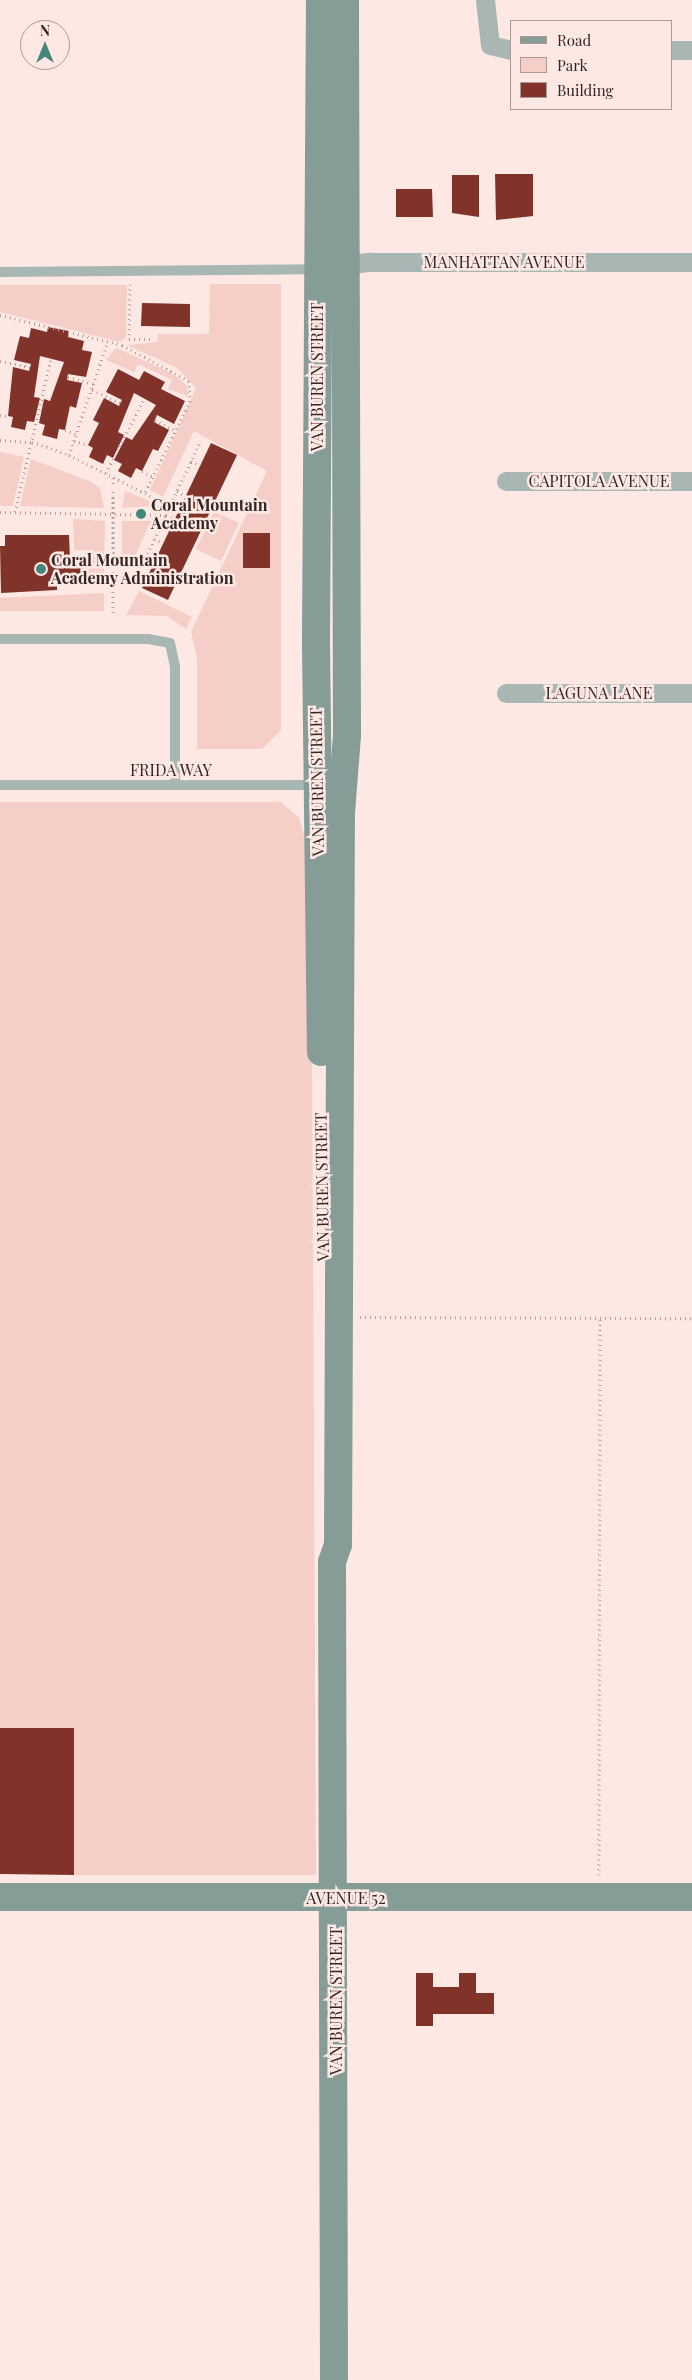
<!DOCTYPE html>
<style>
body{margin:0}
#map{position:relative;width:692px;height:2380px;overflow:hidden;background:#fde8e4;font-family:"Playfair Display",serif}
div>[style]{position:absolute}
.green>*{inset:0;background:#f4cec7}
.building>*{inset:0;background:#813229}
.path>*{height:3px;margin-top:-1.5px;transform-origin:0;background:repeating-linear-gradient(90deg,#b19f9c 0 1px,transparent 0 5px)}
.lane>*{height:10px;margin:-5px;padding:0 5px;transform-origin:5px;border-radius:5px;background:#a8b7b3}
.street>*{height:19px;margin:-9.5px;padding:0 9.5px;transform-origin:9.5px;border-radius:9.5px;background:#a8b7b3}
.secondary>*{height:28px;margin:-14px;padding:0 14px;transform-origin:14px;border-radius:14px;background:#859c97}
.dots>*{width:14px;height:14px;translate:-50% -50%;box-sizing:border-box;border:2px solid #fde8e4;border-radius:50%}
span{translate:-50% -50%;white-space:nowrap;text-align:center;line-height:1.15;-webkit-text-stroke:5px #fde8e4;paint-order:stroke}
.street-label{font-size:16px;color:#332624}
.poi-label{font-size:16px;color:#332624;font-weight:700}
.left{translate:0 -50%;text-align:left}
.legend{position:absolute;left:510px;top:20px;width:162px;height:90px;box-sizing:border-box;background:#fde8e4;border:1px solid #ac9a97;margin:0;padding:6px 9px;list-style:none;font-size:15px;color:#332624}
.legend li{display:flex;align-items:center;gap:10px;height:25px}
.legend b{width:25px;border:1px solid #ac9a97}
.north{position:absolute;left:20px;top:20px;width:50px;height:50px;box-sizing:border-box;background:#fde8e4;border:1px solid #ac9a97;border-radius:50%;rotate:0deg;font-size:14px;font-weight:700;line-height:20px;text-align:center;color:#332624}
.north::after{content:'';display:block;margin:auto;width:18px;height:22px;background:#43877b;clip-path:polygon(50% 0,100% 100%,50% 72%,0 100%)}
</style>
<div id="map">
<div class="green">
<i style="clip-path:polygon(210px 284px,281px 284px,281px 730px,262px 749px,197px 749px,197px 657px,191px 632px,267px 471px,194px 431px,163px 497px,150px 490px,196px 388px,177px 368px,127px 345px,157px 342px,158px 334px,209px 334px)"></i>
<i style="clip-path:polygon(0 285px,127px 285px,126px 337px,120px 342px,0 312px)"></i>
<i style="clip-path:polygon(116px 348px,172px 373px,187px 386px,188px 396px,168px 389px,172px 380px,138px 364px,134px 372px,106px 360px)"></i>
<i style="clip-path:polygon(0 452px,24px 457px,13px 506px,0 506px)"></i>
<i style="clip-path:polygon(31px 459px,89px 481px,100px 488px,104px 508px,20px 506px)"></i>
<i style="clip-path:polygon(125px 491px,150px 501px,152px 506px,122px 508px)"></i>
<i style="clip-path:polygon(214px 512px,239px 523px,221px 561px,196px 549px)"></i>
<i style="clip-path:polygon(73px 519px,105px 521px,104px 577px,87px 578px,86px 550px,74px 550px)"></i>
<i style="clip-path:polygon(122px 521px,151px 521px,131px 565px,122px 561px)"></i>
<i style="clip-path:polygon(139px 591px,192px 617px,186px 629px,167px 616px,126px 615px)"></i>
<i style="clip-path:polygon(104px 593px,104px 611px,0 611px,0 598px)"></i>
<i style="clip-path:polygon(0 802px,281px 802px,299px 818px,311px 858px,316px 1875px,74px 1875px,74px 1728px,0 1728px)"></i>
</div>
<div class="building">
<i style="clip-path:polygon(495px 174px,533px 174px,533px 216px,496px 220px)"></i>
<i style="clip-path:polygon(452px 175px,479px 175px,479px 217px,452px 213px)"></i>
<i style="clip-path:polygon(396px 189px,432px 189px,433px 217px,396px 217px)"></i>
<i style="clip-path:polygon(142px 303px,190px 304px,190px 327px,141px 326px)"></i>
<i style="clip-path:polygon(48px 327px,69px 331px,68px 337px,84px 341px,82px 350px,92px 352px,86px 377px,68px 374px,67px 380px,82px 383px,76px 408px,70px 406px,65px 430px,59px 429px,57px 439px,42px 435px,45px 425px,39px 423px,44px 399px,50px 401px,64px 362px,40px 356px,34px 397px,40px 398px,34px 422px,27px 421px,25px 430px,11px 427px,13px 417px,8px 416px,13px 367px,29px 371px,31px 364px,14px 360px,20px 336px,29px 338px,31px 328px,47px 332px)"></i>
<i style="clip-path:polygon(118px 369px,139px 380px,144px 371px,165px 382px,161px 389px,185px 401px,174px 424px,157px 415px,154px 422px,169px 430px,158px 451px,153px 449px,142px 471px,136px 468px,131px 478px,118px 471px,122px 464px,114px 460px,126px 437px,132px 440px,156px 405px,134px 393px,118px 432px,124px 435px,113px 458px,107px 455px,103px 464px,89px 457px,93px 448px,88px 445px,99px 423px,93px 420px,104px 398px,119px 406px,122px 400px,106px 392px)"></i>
<i style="clip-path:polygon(211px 443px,237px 455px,168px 600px,142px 588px)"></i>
<i style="clip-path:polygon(243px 533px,270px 533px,270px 568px,243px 568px)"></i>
<i style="clip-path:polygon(5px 535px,69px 535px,70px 558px,82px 558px,82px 580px,57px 580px,57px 590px,1px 593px,0 546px,5px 546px)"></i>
<i style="clip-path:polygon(0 1728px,74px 1728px,74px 1875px,0 1874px)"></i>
<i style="clip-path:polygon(416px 1973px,433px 1973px,433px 1987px,459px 1987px,459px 1973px,476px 1973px,476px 1993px,494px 1993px,494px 2014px,433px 2014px,433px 2026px,416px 2026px)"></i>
</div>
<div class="path">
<i style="left:130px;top:284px;width:55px;rotate:91deg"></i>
<i style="left:129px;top:339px;width:25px"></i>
<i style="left:0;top:315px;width:126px;rotate:13.8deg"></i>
<i style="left:122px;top:345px;width:76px;rotate:28.2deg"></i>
<i style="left:189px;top:381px;width:20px;rotate:87deg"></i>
<i style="left:190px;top:401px;width:102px;rotate:116.1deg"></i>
<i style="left:0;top:361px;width:31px;rotate:11deg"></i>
<i style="left:68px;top:377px;width:27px;rotate:15deg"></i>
<i style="left:92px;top:390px;width:32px;rotate:24deg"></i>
<i style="left:0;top:415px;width:8px;rotate:7deg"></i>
<i style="left:155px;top:420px;width:22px;rotate:27deg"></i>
<i style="left:65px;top:430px;width:12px;rotate:20deg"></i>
<i style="left:0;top:440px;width:32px;rotate:4deg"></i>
<i style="left:32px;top:442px;width:39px;rotate:19deg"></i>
<i style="left:69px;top:455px;width:113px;rotate:26.8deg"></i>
<i style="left:74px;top:441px;width:15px;rotate:16deg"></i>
<i style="left:69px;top:455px;width:120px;rotate:-71.1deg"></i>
<i style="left:191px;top:461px;width:10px;rotate:24deg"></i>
<i style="left:142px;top:471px;width:13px;rotate:29deg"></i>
<i style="left:106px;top:473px;width:83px;rotate:-62.8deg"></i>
<i style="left:113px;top:477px;width:137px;rotate:90deg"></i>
<i style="left:177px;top:491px;width:10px;rotate:29deg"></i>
<i style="left:0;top:512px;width:166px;rotate:1deg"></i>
<i style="left:166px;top:515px;width:10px;rotate:24deg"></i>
<i style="left:15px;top:512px;width:157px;rotate:-76.8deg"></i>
<i style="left:154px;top:539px;width:10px;rotate:24deg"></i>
<i style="left:144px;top:560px;width:10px;rotate:24deg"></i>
<i style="left:113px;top:576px;width:24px"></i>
<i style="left:137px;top:576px;width:150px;rotate:-64.8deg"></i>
<i style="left:360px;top:1317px;width:332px;rotate:0.2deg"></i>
<i style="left:599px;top:1875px;width:557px;rotate:-89.9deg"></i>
</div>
<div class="lane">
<i style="left:0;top:272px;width:317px;rotate:-0.5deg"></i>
<i style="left:0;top:639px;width:148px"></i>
<i style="left:148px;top:639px;width:22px;rotate:10deg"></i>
<i style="left:170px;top:643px;width:24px;rotate:78deg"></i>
<i style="left:175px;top:666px;width:119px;rotate:90deg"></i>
<i style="left:0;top:785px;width:316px"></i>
</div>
<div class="street">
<i style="left:485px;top:0;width:45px;rotate:83.7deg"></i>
<i style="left:490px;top:45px;width:22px;rotate:13deg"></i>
<i style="left:671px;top:50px;width:21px"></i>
<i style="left:335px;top:266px;width:35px;rotate:-7deg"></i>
<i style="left:370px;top:262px;width:322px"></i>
<i style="left:506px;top:481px;width:186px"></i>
<i style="left:506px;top:693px;width:186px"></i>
</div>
<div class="secondary">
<i style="left:320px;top:0;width:645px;rotate:90.36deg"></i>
<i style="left:316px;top:645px;width:407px;rotate:89.3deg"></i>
<i style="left:0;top:1897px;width:692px"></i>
<i style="left:334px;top:2380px;width:818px;rotate:-90.14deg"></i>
<i style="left:332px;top:1562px;width:18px;rotate:-71deg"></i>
<i style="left:338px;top:1545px;width:732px;rotate:-89.77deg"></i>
<i style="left:341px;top:813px;width:78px;rotate:-85.6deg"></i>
<i style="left:347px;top:735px;width:735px;rotate:-90.16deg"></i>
</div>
<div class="dots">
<i style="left:141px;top:514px;background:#43877b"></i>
<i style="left:41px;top:569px;background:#43877b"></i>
</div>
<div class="street-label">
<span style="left:504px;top:262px">MANHATTAN AVENUE</span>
<span style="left:317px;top:377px;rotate:-90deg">VAN BUREN STREET</span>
<span style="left:599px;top:481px">CAPITOLA AVENUE</span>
<span style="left:599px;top:693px">LAGUNA LANE</span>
<span style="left:171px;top:770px">FRIDA WAY</span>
<span style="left:317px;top:782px;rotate:-91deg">VAN BUREN STREET</span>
<span style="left:322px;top:1187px;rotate:-91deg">VAN BUREN STREET</span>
<span style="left:346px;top:1898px">AVENUE 52</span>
<span style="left:336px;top:2001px;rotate:-90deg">VAN BUREN STREET</span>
</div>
<div class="poi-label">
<span class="left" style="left:151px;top:514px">Coral Mountain<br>Academy</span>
<span class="left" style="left:51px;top:569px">Coral Mountain<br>Academy Administration</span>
</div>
<ul class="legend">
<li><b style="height:6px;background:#859c97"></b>Road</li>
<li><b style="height:14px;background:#f4cec7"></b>Park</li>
<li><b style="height:14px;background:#813229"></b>Building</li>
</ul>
<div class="north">N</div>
</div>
